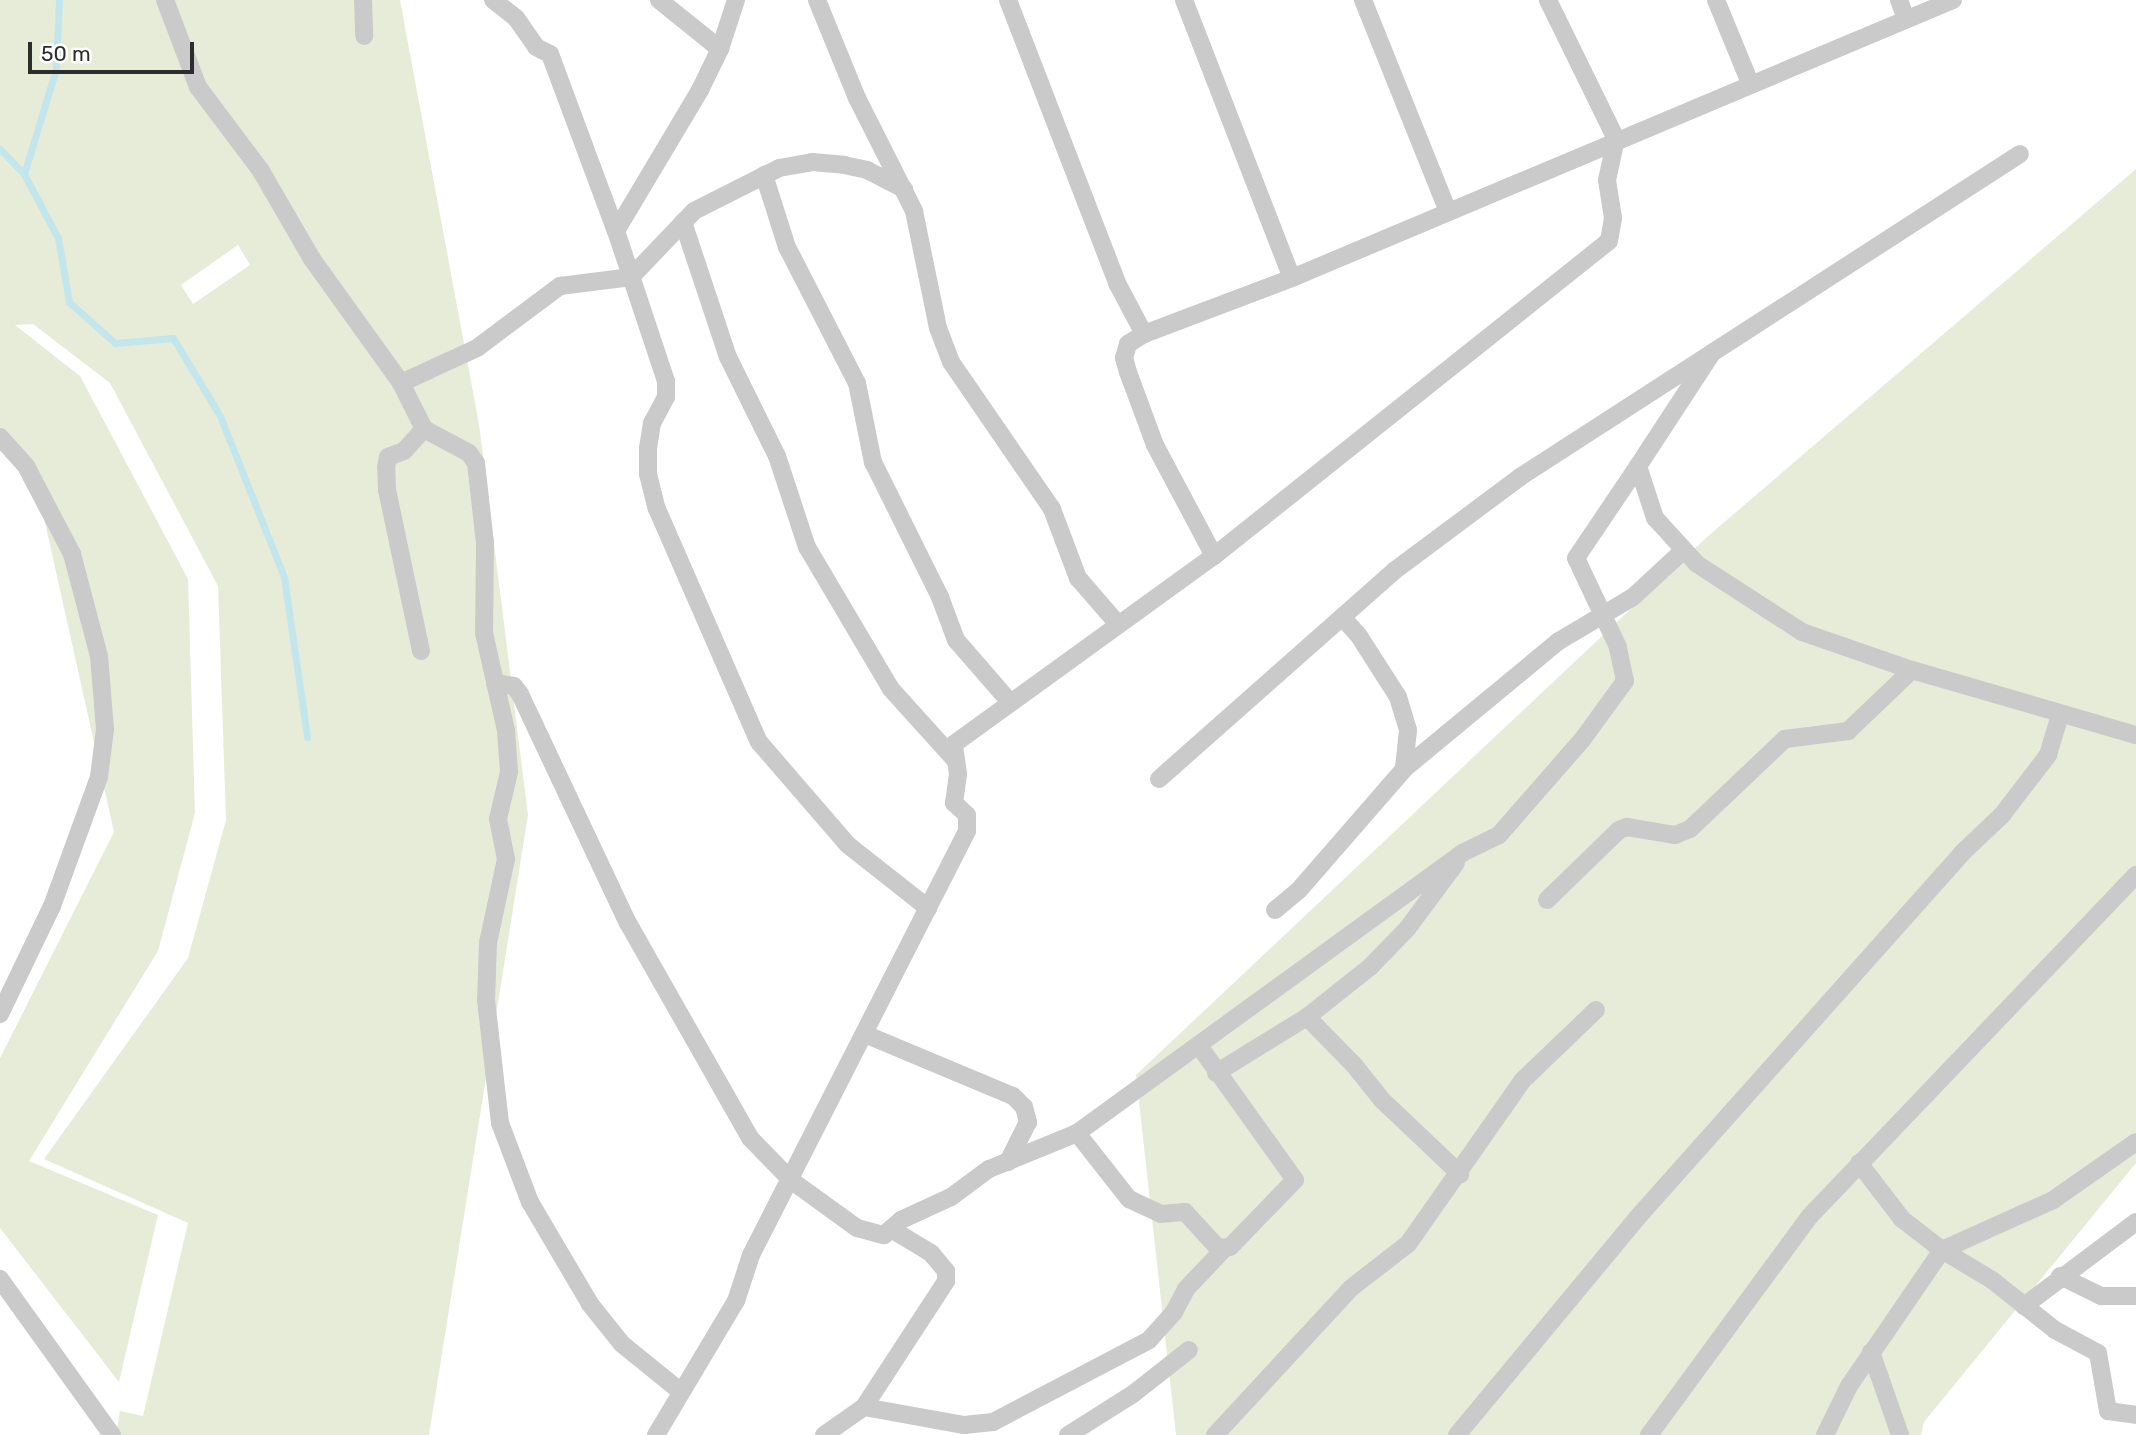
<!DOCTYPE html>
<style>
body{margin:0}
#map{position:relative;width:2136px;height:1435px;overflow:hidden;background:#fff;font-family:Rubik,sans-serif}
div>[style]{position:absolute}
.green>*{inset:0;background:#e7ecd9}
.stream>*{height:7px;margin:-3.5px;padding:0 3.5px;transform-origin:3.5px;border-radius:3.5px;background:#c3e6ed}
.minor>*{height:18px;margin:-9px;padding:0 9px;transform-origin:9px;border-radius:9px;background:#cacaca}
span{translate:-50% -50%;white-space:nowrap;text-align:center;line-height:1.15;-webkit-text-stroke:7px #fff;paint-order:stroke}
.scale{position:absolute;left:28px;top:42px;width:166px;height:32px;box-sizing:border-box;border:4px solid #2d2d2d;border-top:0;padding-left:9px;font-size:21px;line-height:24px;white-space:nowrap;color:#2d2d2d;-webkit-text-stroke:5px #fff;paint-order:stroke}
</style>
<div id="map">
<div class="green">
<i style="clip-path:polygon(evenodd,0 0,400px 0,479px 424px,528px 815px,429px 1435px,116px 1435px,120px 1411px,143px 1416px,188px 1223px,44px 1159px,188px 958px,226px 820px,218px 586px,110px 383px,33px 324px,15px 325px,80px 376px,188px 579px,195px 813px,158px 951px,29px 1161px,158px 1215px,119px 1382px,0 1228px,0 1058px,114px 832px,31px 460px,0 427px,0 0,238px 245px,250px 265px,193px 304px,181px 285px,238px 245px)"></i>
<i style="clip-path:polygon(2136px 169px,2136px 1163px,1924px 1422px,1921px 1435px,1176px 1435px,1136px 1075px,1707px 537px)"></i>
</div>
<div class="stream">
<i style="left:0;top:149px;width:35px;rotate:46deg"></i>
<i style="left:24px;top:174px;width:72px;rotate:62deg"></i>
<i style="left:58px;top:238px;width:65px;rotate:80.2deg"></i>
<i style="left:69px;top:302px;width:62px;rotate:41.7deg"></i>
<i style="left:115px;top:343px;width:58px;rotate:-4.9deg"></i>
<i style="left:173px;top:338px;width:91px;rotate:58.9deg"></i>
<i style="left:220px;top:416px;width:173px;rotate:68.3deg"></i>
<i style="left:284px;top:577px;width:162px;rotate:81.8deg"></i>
<i style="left:24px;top:174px;width:110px;rotate:-73.1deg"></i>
<i style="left:56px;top:69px;width:69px;rotate:-87.5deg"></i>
</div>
<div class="minor">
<i style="left:165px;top:0;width:93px;rotate:69.2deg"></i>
<i style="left:198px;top:87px;width:105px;rotate:53.1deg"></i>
<i style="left:261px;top:171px;width:102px;rotate:59.9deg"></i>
<i style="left:312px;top:259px;width:153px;rotate:54.3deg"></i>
<i style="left:401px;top:383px;width:51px;rotate:63.4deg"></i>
<i style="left:424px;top:429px;width:51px;rotate:28.1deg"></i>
<i style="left:469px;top:453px;width:12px;rotate:55deg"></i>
<i style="left:476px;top:463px;width:81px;rotate:83.6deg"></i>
<i style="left:485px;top:543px;width:90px;rotate:90.6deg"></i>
<i style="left:484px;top:633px;width:100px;rotate:77.3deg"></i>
<i style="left:506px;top:731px;width:41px;rotate:85.8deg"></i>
<i style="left:509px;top:772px;width:48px;rotate:103.2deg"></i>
<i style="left:498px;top:819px;width:41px;rotate:78.7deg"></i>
<i style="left:506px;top:859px;width:86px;rotate:102.1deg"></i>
<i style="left:488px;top:943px;width:57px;rotate:92deg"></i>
<i style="left:486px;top:1000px;width:124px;rotate:83.5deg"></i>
<i style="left:500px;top:1123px;width:85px;rotate:69.2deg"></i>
<i style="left:530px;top:1202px;width:118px;rotate:59.5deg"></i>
<i style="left:590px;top:1304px;width:51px;rotate:51.3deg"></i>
<i style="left:622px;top:1344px;width:75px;rotate:39deg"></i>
<i style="left:363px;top:0;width:36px;rotate:88deg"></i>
<i style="left:493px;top:0;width:29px;rotate:38deg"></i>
<i style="left:516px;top:18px;width:35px;rotate:55deg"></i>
<i style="left:536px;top:47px;width:16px;rotate:27deg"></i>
<i style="left:550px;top:54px;width:189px;rotate:69.6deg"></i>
<i style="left:616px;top:231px;width:158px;rotate:71.6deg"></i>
<i style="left:666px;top:381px;width:16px;rotate:90deg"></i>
<i style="left:666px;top:397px;width:30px;rotate:118deg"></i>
<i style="left:652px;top:423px;width:25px;rotate:99deg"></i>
<i style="left:648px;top:448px;width:26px;rotate:90deg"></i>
<i style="left:648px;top:474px;width:36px;rotate:76deg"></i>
<i style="left:657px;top:509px;width:254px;rotate:66.4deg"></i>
<i style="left:759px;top:742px;width:136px;rotate:49.2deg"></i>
<i style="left:848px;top:845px;width:102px;rotate:38.2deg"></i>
<i style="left:659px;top:0;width:78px;rotate:38.8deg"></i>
<i style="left:817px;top:0;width:106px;rotate:67.8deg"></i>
<i style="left:857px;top:98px;width:127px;rotate:63.2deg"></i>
<i style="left:914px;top:211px;width:119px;rotate:78.4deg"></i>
<i style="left:938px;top:328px;width:36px;rotate:69deg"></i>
<i style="left:951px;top:362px;width:178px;rotate:55.5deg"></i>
<i style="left:1052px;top:509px;width:74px;rotate:69.4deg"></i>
<i style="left:1078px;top:578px;width:60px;rotate:49.1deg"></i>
<i style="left:1008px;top:0;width:303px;rotate:68.9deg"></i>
<i style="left:1117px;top:283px;width:58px;rotate:62.1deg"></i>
<i style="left:1184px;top:0;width:298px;rotate:68.8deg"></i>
<i style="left:1363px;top:0;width:227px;rotate:68.1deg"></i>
<i style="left:1716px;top:0;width:90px;rotate:67.7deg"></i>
<i style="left:1899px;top:0;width:20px;rotate:70deg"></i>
<i style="left:764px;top:175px;width:76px;rotate:72.3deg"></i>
<i style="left:787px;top:247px;width:153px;rotate:62.8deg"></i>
<i style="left:857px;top:383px;width:81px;rotate:78.6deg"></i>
<i style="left:873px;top:462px;width:151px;rotate:63.6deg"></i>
<i style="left:940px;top:597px;width:46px;rotate:69.6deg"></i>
<i style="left:956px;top:640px;width:81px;rotate:49deg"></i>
<i style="left:683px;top:222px;width:142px;rotate:71.6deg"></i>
<i style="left:728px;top:357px;width:110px;rotate:63.7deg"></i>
<i style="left:777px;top:456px;width:96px;rotate:71.8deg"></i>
<i style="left:807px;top:547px;width:165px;rotate:59.4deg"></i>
<i style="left:891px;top:689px;width:97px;rotate:47.9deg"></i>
<i style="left:616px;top:231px;width:164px;rotate:-59.2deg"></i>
<i style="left:700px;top:90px;width:46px;rotate:-64deg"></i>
<i style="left:720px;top:49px;width:52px;rotate:-71.9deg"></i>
<i style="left:1712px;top:353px;width:135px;rotate:123.2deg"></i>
<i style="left:1638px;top:466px;width:55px;rotate:71.9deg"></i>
<i style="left:1655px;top:518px;width:62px;rotate:47.6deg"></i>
<i style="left:1697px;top:564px;width:125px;rotate:32.9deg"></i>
<i style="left:1802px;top:632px;width:116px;rotate:19.1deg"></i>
<i style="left:1912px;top:670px;width:233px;rotate:16.2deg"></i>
<i style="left:401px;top:383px;width:84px;rotate:-24.7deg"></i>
<i style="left:477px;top:348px;width:104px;rotate:-36.8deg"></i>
<i style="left:560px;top:286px;width:72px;rotate:-7.2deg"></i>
<i style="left:631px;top:277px;width:91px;rotate:-46.3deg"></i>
<i style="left:694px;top:211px;width:95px;rotate:-26.8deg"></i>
<i style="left:779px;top:168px;width:34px;rotate:-10deg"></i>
<i style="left:812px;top:162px;width:32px;rotate:5deg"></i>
<i style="left:844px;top:165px;width:24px;rotate:12deg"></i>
<i style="left:867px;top:170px;width:42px;rotate:27.2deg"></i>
<i style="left:0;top:437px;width:39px;rotate:48deg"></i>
<i style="left:26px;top:466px;width:99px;rotate:62.4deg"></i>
<i style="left:72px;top:554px;width:106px;rotate:75.2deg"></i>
<i style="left:99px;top:656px;width:73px;rotate:85.3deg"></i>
<i style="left:105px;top:729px;width:48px;rotate:97.1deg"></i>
<i style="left:99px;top:777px;width:137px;rotate:110deg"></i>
<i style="left:52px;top:906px;width:120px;rotate:115.7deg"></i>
<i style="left:1214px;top:556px;width:126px;rotate:-118deg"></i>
<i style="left:1155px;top:445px;width:78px;rotate:-110.3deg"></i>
<i style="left:1128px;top:372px;width:15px;rotate:-106deg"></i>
<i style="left:1124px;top:358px;width:15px;rotate:-74deg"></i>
<i style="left:1128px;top:344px;width:19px;rotate:-32deg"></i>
<i style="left:1144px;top:334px;width:158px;rotate:-20.7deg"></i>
<i style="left:1292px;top:278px;width:717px;rotate:-22.81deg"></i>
<i style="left:1342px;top:617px;width:25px;rotate:48deg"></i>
<i style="left:1359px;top:636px;width:72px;rotate:57.4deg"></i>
<i style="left:1398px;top:697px;width:34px;rotate:73deg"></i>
<i style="left:1408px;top:730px;width:39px;rotate:96deg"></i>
<i style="left:421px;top:651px;width:165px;rotate:-101.9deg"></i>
<i style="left:387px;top:490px;width:23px;rotate:-92deg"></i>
<i style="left:386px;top:467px;width:10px;rotate:-79deg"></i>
<i style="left:388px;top:457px;width:17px;rotate:-21deg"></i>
<i style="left:404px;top:451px;width:30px;rotate:-48deg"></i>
<i style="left:495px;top:683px;width:19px;rotate:9deg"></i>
<i style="left:514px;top:686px;width:10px;rotate:53deg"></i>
<i style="left:520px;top:694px;width:253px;rotate:64.8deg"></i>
<i style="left:628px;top:923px;width:247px;rotate:60.4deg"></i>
<i style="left:750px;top:1138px;width:60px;rotate:45.7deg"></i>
<i style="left:792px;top:1181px;width:80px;rotate:35.9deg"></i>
<i style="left:857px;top:1228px;width:28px;rotate:15deg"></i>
<i style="left:884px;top:1235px;width:23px;rotate:-41deg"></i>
<i style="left:901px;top:1220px;width:55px;rotate:-24.7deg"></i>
<i style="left:951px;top:1197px;width:47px;rotate:-36.4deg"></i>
<i style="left:989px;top:1169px;width:95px;rotate:-22.2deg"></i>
<i style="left:1077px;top:1133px;width:476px;rotate:-36deg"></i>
<i style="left:1462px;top:853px;width:41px;rotate:-25.9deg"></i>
<i style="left:1499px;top:835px;width:126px;rotate:-48.9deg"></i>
<i style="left:1582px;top:740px;width:73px;rotate:-53.9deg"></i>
<i style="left:1625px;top:681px;width:35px;rotate:-102deg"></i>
<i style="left:1618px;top:647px;width:98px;rotate:-115.3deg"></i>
<i style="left:1576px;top:558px;width:111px;rotate:-56deg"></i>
<i style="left:1159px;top:779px;width:314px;rotate:-41.5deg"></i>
<i style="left:1394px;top:571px;width:157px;rotate:-36.7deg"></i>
<i style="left:1520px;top:477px;width:595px;rotate:-32.86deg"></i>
<i style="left:1547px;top:900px;width:100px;rotate:-44.2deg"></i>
<i style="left:1619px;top:830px;width:9px;rotate:-21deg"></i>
<i style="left:1627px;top:827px;width:49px;rotate:9.5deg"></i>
<i style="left:1675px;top:835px;width:16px;rotate:-22deg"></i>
<i style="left:1690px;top:829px;width:131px;rotate:-43.5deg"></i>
<i style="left:1785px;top:739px;width:64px;rotate:-7.2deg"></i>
<i style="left:1848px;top:731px;width:88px;rotate:-43.6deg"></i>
<i style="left:1275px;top:910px;width:31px;rotate:-40deg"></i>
<i style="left:1299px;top:890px;width:160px;rotate:-49deg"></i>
<i style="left:1404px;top:769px;width:201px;rotate:-39.6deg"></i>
<i style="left:1559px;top:641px;width:86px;rotate:-30.7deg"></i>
<i style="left:1633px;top:597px;width:69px;rotate:-42.7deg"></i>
<i style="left:1307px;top:1017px;width:67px;rotate:45.6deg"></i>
<i style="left:1354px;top:1065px;width:45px;rotate:51.3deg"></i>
<i style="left:1382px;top:1100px;width:108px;rotate:43.5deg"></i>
<i style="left:867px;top:1035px;width:158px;rotate:22.7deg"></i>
<i style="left:1013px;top:1096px;width:16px;rotate:45deg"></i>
<i style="left:1024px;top:1107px;width:16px;rotate:75deg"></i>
<i style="left:1028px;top:1122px;width:45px;rotate:116.6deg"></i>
<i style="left:1216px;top:1073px;width:107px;rotate:-31.6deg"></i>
<i style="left:1307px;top:1017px;width:80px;rotate:-38.4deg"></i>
<i style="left:1370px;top:967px;width:53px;rotate:-45.8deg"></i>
<i style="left:1407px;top:929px;width:82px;rotate:-53.4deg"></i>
<i style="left:1077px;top:1133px;width:84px;rotate:51.8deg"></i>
<i style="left:1129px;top:1199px;width:35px;rotate:25deg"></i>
<i style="left:1161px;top:1214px;width:24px;rotate:-5deg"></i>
<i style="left:1185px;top:1212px;width:49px;rotate:47.5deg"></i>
<i style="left:1218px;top:1248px;width:12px;rotate:-5deg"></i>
<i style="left:1230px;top:1247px;width:93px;rotate:-45.9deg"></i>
<i style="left:1295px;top:1180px;width:165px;rotate:-125.6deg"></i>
<i style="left:1859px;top:1163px;width:71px;rotate:52.5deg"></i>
<i style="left:1902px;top:1219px;width:51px;rotate:37.8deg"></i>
<i style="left:1942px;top:1250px;width:58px;rotate:31deg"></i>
<i style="left:1992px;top:1280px;width:80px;rotate:38.4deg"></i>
<i style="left:2055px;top:1330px;width:49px;rotate:28.1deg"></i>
<i style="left:2098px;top:1353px;width:59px;rotate:80.2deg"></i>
<i style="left:2108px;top:1411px;width:28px;rotate:8deg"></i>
<i style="left:2060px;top:1276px;width:46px;rotate:26deg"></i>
<i style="left:2101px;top:1296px;width:35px"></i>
<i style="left:0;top:1279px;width:192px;rotate:54.3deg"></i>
<i style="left:2024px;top:1306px;width:140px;rotate:-36.9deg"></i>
<i style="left:1871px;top:1352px;width:88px;rotate:70.7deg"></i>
<i style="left:864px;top:1407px;width:102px;rotate:10.2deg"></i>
<i style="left:964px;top:1425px;width:29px;rotate:-6deg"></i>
<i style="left:993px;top:1422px;width:176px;rotate:-27.7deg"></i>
<i style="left:1149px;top:1340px;width:38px;rotate:-48deg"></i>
<i style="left:1174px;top:1312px;width:26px;rotate:-62deg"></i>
<i style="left:1186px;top:1289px;width:55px;rotate:-46.5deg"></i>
<i style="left:656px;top:1435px;width:156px;rotate:-59.2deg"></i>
<i style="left:736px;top:1301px;width:48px;rotate:-71.9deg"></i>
<i style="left:751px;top:1255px;width:476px;rotate:-63deg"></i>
<i style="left:967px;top:831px;width:16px;rotate:-90deg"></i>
<i style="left:967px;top:815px;width:18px;rotate:-137deg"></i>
<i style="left:954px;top:803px;width:29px;rotate:-82deg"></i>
<i style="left:958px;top:774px;width:30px;rotate:-98deg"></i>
<i style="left:954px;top:744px;width:321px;rotate:-35.9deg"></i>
<i style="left:1214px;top:556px;width:505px;rotate:-38.57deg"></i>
<i style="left:1609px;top:241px;width:23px;rotate:-80deg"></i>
<i style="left:1613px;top:218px;width:38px;rotate:-99deg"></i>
<i style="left:1607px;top:180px;width:42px;rotate:-77.6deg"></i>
<i style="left:1616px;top:139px;width:155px;rotate:-116.1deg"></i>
<i style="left:824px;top:1435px;width:49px;rotate:-35deg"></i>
<i style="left:864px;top:1407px;width:150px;rotate:-56.9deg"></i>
<i style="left:946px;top:1281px;width:10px;rotate:-90deg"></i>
<i style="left:946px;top:1271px;width:23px;rotate:-130deg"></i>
<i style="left:931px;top:1253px;width:47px;rotate:-149deg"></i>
<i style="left:1068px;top:1435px;width:77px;rotate:-32.2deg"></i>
<i style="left:1133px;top:1394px;width:71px;rotate:-38.2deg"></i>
<i style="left:1215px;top:1435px;width:200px;rotate:-47.2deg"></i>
<i style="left:1351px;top:1288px;width:72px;rotate:-37.7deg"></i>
<i style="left:1408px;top:1244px;width:200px;rotate:-55deg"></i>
<i style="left:1523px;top:1080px;width:101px;rotate:-43.8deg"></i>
<i style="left:1457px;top:1435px;width:282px;rotate:-50.3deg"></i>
<i style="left:1637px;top:1218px;width:489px;rotate:-48.3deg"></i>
<i style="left:1962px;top:853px;width:55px;rotate:-43.5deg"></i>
<i style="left:2002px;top:815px;width:76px;rotate:-52.5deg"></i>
<i style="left:2048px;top:755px;width:42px;rotate:-73.3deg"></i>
<i style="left:1649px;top:1435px;width:272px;rotate:-53.7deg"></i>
<i style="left:1810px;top:1216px;width:472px;rotate:-46.3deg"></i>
<i style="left:1825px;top:1435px;width:55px;rotate:-63.9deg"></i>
<i style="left:1849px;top:1386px;width:165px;rotate:-55.6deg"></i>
<i style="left:1942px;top:1250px;width:122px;rotate:-24.2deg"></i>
<i style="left:2053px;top:1200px;width:101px;rotate:-34.9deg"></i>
</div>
<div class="scale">50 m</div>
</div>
